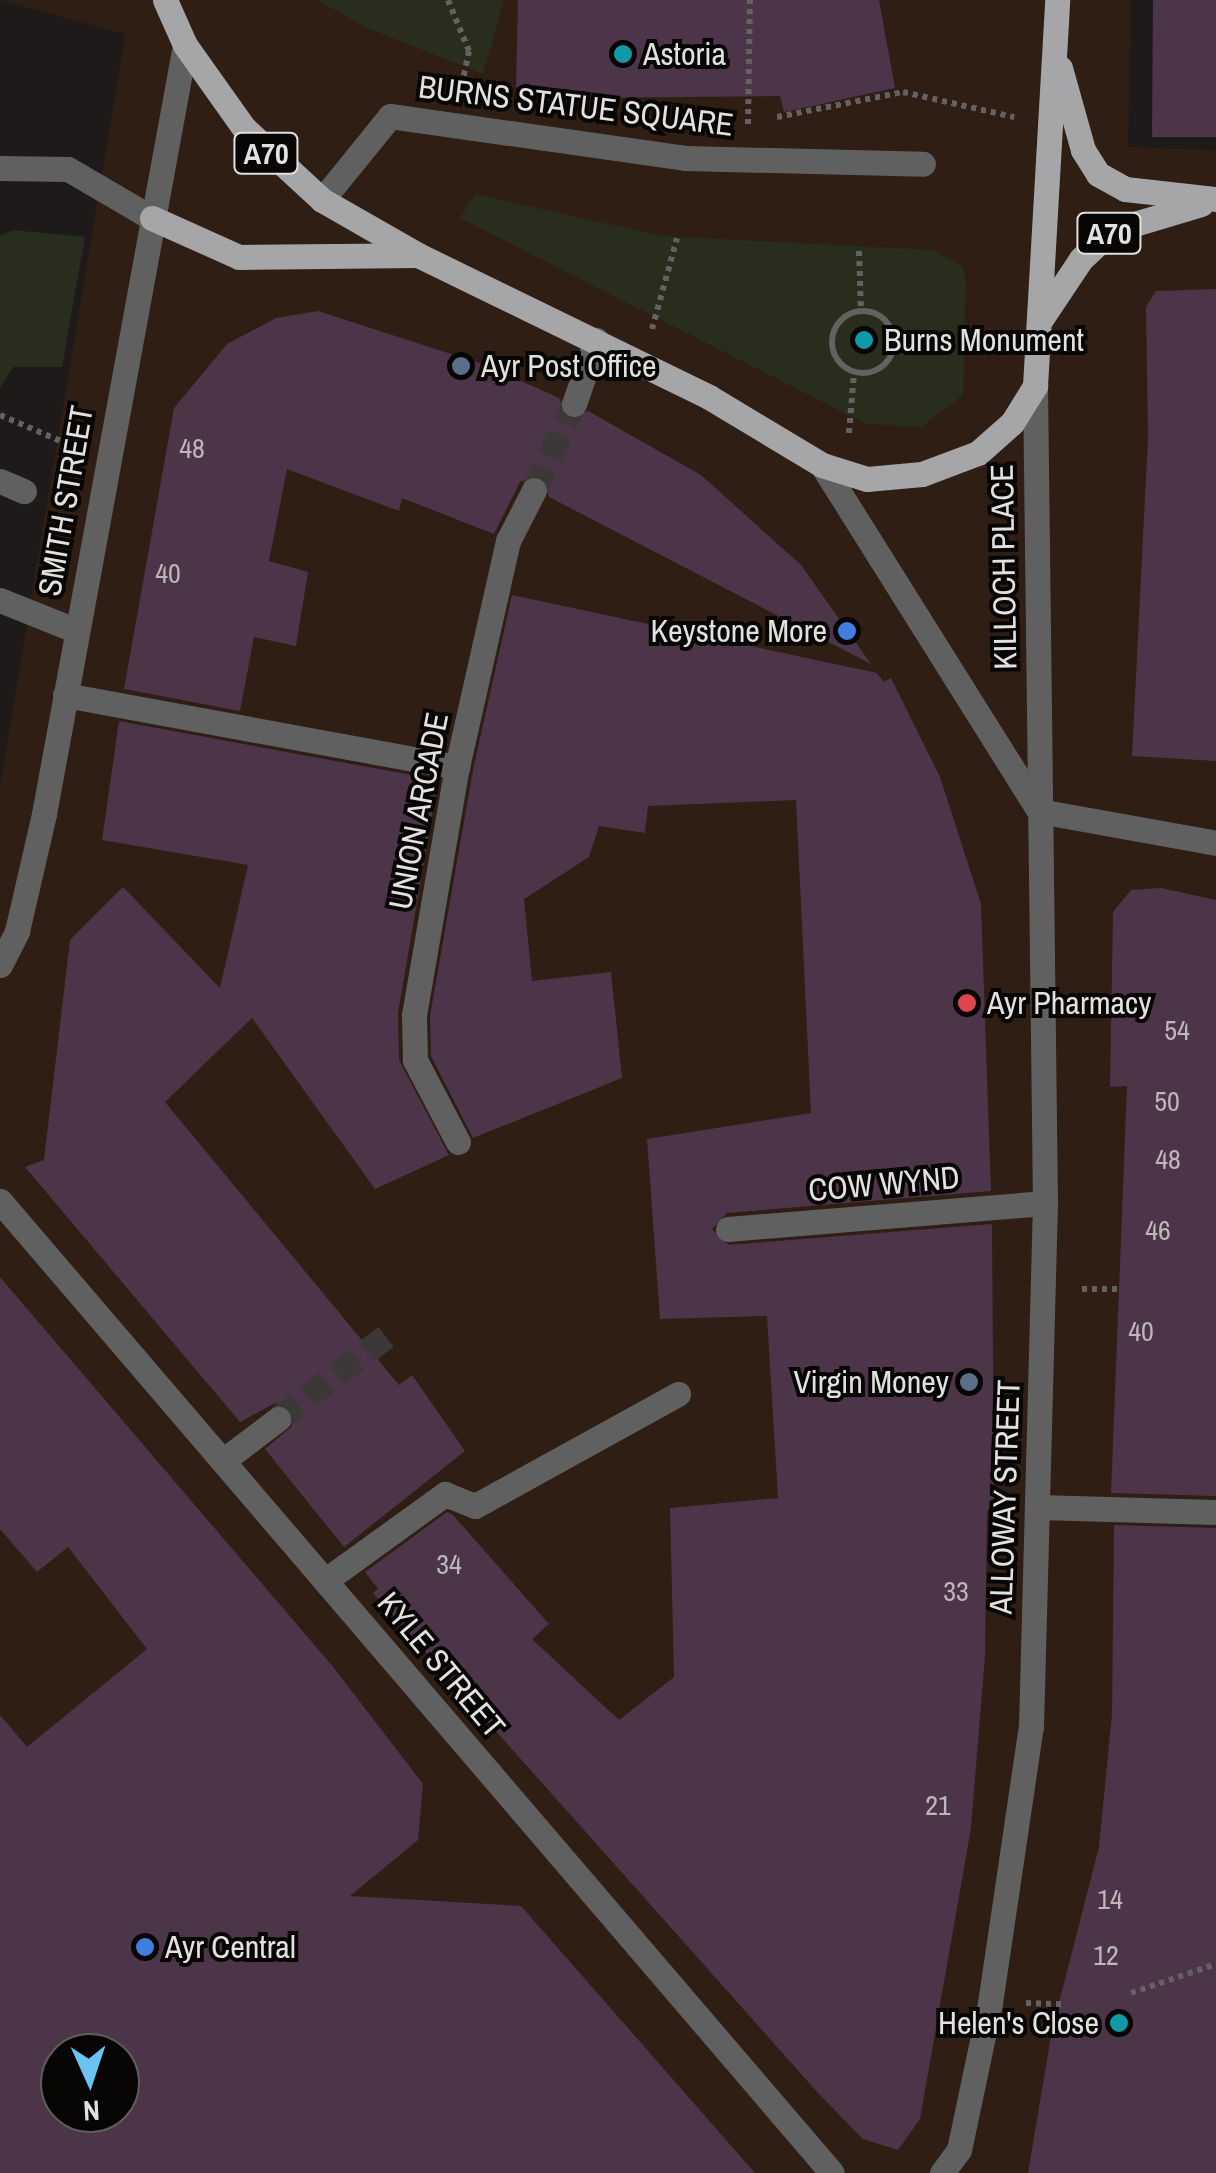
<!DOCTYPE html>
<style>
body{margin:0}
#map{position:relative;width:1216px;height:2173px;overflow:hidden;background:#1d1a19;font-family:"Archivo Narrow",sans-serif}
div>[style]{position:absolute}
.commercial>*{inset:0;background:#2e1e14}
.green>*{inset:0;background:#282d1d}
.building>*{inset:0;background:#4c3549}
.minor-tunnel>*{height:25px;margin-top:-12.5px;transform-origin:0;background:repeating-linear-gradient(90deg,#3b3837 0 25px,transparent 0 37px)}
.path>*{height:6px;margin-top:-3px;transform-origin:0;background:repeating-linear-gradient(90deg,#646160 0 5px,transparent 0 10px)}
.path>.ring{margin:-3px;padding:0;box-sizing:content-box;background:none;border:6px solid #646160;border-radius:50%}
.minor>*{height:25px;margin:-12.5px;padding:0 12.5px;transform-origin:12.5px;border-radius:12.5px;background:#606061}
.major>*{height:25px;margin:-12.5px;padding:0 12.5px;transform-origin:12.5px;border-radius:12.5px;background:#a6a6a9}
.dots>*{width:28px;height:28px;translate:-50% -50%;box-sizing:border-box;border:5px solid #070605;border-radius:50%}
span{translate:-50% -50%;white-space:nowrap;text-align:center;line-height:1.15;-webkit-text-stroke:8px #070605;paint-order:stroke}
.number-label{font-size:28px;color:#bdb6ba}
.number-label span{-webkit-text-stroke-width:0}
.shield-label span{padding:2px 8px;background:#070605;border:2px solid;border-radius:8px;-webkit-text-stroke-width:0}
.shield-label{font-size:30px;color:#e3e1df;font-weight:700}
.poi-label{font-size:32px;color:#e3e1df}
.left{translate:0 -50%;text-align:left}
.right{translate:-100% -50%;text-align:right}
.street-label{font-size:32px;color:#e3e1df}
.north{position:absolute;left:40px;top:2033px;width:100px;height:100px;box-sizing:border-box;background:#070605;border:2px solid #5f5e5c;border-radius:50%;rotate:177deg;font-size:28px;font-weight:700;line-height:40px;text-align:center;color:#e3e1df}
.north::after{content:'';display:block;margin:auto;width:35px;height:45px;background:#6ac3f1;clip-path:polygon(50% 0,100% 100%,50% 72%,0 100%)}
</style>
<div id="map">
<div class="commercial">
<i style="clip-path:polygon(evenodd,0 0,1131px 0,1128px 147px,1216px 150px,1216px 2173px,0 2173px,0 784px,125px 34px,0 0,60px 2053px,120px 2053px,120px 2113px,60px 2113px,60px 2053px)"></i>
</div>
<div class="green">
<i style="clip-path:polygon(317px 0,504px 0,483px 74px,367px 28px)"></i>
<i style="clip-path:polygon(475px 194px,662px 236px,933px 250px,963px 267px,966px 280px,963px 395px,921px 427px,866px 424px,460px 218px)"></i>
<i style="clip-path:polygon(13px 230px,85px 237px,62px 367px,13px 367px,0 388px,0 235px)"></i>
</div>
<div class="building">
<i style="clip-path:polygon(518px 0,879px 0,895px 88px,784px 112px,780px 96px,569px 98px,516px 87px)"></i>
<i style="clip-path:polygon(1153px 0,1216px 0,1216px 137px,1152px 137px)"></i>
<i style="clip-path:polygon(1216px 289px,1216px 761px,1132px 756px,1148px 438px,1146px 307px,1156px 291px)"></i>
<i style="clip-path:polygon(318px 311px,488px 366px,559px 398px,568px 419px,588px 411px,701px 475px,801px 565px,871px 664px,549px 497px,540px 475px,520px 482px,494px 534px,402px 498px,399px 511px,287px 469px,269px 561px,308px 572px,296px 646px,254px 637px,240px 711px,124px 689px,174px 408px,227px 344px,276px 318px)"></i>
<i style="clip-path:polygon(512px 595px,877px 673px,884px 682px,891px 678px,940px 777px,981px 904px,991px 1191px,727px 1213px,712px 1229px,729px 1245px,992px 1224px,994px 1505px,987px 1511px,985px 1656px,971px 1828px,920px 2119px,898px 2150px,863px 2139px,818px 2093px,373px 1593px,378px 1589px,365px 1572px,447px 1512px,453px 1515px,549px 1624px,532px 1639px,619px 1720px,674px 1677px,670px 1508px,778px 1498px,767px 1316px,660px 1319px,647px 1139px,811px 1113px,796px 800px,648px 806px,645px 833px,599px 826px,589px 857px,524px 899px,532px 981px,611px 972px,622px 1078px,473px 1138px,431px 1056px,430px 1016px,473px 770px)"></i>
<i style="clip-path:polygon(119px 721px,438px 780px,398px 1013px,399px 1060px,449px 1155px,375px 1189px,252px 1018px,165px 1102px,399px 1385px,412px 1375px,465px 1451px,344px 1547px,265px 1449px,292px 1426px,290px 1408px,275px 1403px,240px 1422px,25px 1167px,44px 1160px,70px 940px,123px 887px,220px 988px,248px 865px,102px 840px)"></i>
<i style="clip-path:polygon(1161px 888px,1216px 900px,1216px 1496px,1111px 1493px,1127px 1086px,1110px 1087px,1113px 912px,1131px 890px)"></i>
<i style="clip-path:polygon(evenodd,0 1277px,334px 1668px,423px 1784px,418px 1840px,350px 1896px,521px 1906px,755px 2173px,0 2173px,0 1715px,27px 1747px,147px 1649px,68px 1547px,37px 1572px,0 1529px,0 1277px,60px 2053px,120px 2053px,120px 2113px,60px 2113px,60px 2053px)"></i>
<i style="clip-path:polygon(1114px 1525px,1216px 1528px,1216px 2173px,1028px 2173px,1052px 2030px,1099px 1847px,1112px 1714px)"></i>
</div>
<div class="minor-tunnel">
<i style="left:534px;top:490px;width:95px;rotate:-65.1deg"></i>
<i style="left:278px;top:1419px;width:140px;rotate:-37.4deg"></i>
</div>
<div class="path">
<i style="left:448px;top:0;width:55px;rotate:67.6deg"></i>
<i style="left:469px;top:51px;width:39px;rotate:102deg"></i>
<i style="left:777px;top:117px;width:128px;rotate:-11.2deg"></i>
<i style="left:903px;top:92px;width:114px;rotate:12.7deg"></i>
<i style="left:748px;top:124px;width:124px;rotate:-89.1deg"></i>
<i style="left:859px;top:251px;width:60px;rotate:88.1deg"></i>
<i class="ring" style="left:832px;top:311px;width:56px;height:56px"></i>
<i style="left:652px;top:329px;width:94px;rotate:-74.6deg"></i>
<i style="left:0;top:415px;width:78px;rotate:23.3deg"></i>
<i style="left:849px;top:433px;width:61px;rotate:-85.3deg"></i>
<i style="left:1082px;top:1289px;width:38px"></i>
<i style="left:1131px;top:1993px;width:90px;rotate:-18.8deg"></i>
<i style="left:1026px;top:2003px;width:37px;rotate:2deg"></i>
</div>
<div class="minor">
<i style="left:0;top:168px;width:68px;rotate:0.8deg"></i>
<i style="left:68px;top:169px;width:97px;rotate:30.3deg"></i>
<i style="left:322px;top:200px;width:108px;rotate:-51deg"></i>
<i style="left:390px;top:116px;width:298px;rotate:8.1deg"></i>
<i style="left:685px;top:158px;width:238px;rotate:1.4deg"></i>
<i style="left:574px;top:404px;width:68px;rotate:-71deg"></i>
<i style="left:822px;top:465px;width:408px;rotate:57.9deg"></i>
<i style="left:0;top:481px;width:26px;rotate:23deg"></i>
<i style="left:0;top:600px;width:83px;rotate:21.9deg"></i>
<i style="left:65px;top:695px;width:399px;rotate:10.4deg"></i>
<i style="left:1039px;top:811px;width:180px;rotate:10.2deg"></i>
<i style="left:0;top:965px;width:38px;rotate:-63deg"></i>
<i style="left:17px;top:931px;width:120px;rotate:-77deg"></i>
<i style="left:44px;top:814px;width:782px;rotate:-79.61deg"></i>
<i style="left:458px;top:1142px;width:93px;rotate:-117.7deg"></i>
<i style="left:415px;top:1060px;width:45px;rotate:-91.3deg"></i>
<i style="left:414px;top:1015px;width:252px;rotate:-80.2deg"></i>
<i style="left:457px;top:767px;width:232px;rotate:-77.3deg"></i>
<i style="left:508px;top:541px;width:57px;rotate:-63deg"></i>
<i style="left:0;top:1201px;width:1279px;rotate:49.44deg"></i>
<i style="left:728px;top:1229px;width:318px;rotate:-4.7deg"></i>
<i style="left:224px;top:1460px;width:68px;rotate:-37.2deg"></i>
<i style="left:1038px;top:1507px;width:178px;rotate:1.6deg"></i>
<i style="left:326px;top:1580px;width:147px;rotate:-35.9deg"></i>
<i style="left:445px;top:1494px;width:32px;rotate:22deg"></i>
<i style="left:475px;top:1506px;width:232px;rotate:-28.9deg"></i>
<i style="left:942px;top:2173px;width:29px;rotate:-54deg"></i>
<i style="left:959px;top:2150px;width:150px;rotate:-78.1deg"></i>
<i style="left:990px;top:2003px;width:279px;rotate:-81.6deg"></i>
<i style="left:1031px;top:1727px;width:524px;rotate:-88.47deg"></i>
<i style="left:1045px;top:1203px;width:817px;rotate:-90.7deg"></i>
</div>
<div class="major">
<i style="left:165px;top:0;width:49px;rotate:66deg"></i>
<i style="left:185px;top:45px;width:102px;rotate:54.6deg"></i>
<i style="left:244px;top:128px;width:106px;rotate:42.7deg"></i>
<i style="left:322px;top:200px;width:111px;rotate:29.8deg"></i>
<i style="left:418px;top:255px;width:324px;rotate:26deg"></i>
<i style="left:709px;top:397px;width:132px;rotate:31deg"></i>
<i style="left:822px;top:465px;width:47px;rotate:17.3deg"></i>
<i style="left:867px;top:479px;width:55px;rotate:-5.2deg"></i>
<i style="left:922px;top:474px;width:60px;rotate:-20.6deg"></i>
<i style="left:978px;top:453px;width:45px;rotate:-41.4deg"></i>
<i style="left:1012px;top:423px;width:44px;rotate:-58.1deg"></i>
<i style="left:1035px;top:386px;width:387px;rotate:-86.7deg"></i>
<i style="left:1060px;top:68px;width:85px;rotate:74.3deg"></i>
<i style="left:1083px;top:150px;width:28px;rotate:58deg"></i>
<i style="left:1098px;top:174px;width:31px;rotate:29deg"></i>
<i style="left:1125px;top:189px;width:92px;rotate:6.3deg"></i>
<i style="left:152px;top:218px;width:95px;rotate:24.1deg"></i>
<i style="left:239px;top:257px;width:179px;rotate:-0.6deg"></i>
<i style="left:1039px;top:322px;width:76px;rotate:-56.3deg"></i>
<i style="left:1081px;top:259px;width:41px;rotate:-43deg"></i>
<i style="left:1111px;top:231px;width:94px;rotate:-16.7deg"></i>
</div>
<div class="dots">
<i style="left:623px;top:54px;background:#0f9aa8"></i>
<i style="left:864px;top:340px;background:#0f9aa8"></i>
<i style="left:461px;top:366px;background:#5c6f8a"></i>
<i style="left:847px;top:631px;background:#3f7fe0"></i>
<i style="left:967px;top:1003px;background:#e0444e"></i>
<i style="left:969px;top:1382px;background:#5c6f8a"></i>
<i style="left:145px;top:1947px;background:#3f7fe0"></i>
<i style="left:1119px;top:2023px;background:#0f9aa8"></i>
</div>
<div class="number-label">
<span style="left:192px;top:448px">48</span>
<span style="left:168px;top:573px">40</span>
<span style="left:1177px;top:1030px">54</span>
<span style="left:1167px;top:1101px">50</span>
<span style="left:1168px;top:1159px">48</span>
<span style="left:1158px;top:1230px">46</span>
<span style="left:1141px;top:1331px">40</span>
<span style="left:449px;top:1564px">34</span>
<span style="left:956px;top:1591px">33</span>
<span style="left:938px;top:1805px">21</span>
<span style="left:1110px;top:1899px">14</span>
<span style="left:1106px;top:1955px">12</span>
</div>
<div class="shield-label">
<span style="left:266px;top:153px">A70</span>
<span style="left:1109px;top:233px">A70</span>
</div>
<div class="poi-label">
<span class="left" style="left:643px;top:54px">Astoria</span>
<span class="left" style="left:884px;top:340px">Burns Monument</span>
<span class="left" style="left:481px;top:366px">Ayr Post Office</span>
<span class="right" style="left:827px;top:631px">Keystone More</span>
<span class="left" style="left:987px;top:1003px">Ayr Pharmacy</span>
<span class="right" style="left:949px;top:1382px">Virgin Money</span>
<span class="left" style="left:165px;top:1947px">Ayr Central</span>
<span class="right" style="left:1099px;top:2023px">Helen's Close</span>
</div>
<div class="street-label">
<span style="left:576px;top:106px;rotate:7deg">BURNS STATUE SQUARE</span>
<span style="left:66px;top:501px;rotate:-80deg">SMITH STREET</span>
<span style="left:1004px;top:567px;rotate:-91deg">KILLOCH PLACE</span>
<span style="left:419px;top:811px;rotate:-79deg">UNION ARCADE</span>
<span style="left:884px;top:1184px;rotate:-5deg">COW WYND</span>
<span style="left:1005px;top:1497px;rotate:-88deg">ALLOWAY STREET</span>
<span style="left:441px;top:1665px;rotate:50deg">KYLE STREET</span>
</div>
<div class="north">N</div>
</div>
